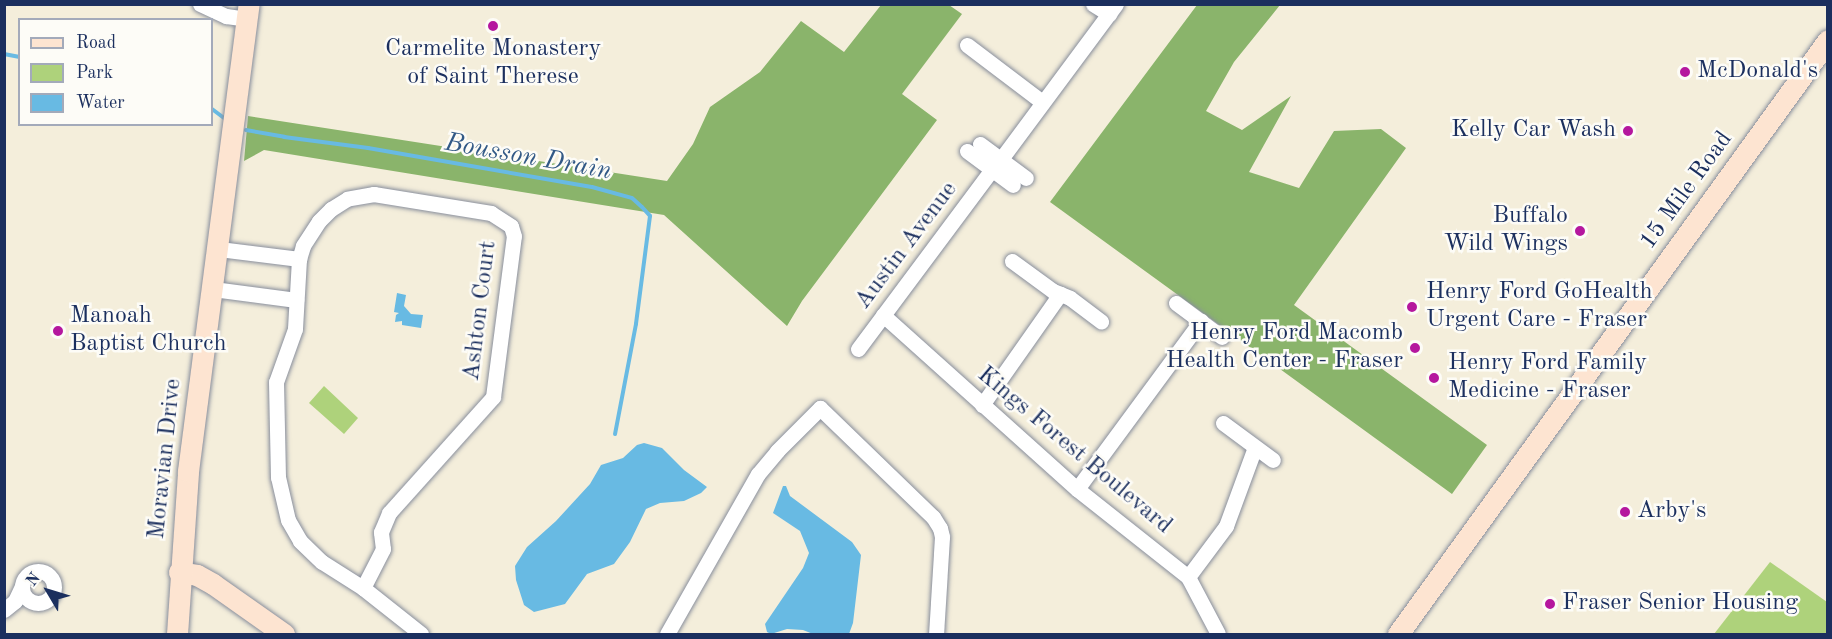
<!DOCTYPE html>
<style>
body{margin:0}
#map{position:relative;width:1832px;height:639px;overflow:hidden;background:#f4eedb;font-family:"Old Standard TT",serif}
div>[style]{position:absolute}
.green>*{inset:0;background:#aed27b}
.forest>*{inset:0;background:#8ab46b}
.water>*{inset:0;background:#68bae3}
.stream>*{height:4px;margin:-2px;padding:0 2px;transform-origin:2px;border-radius:2px;background:#68bae3}
.roads{filter:drop-shadow(0 0 2px #888e9c) drop-shadow(0 0 2px #888e9c)}
.street>*{height:15px;margin:-7.5px;padding:0 7.5px;transform-origin:7.5px;border-radius:7.5px;background:#fff}
.street>.ring{margin:-7.5px;padding:0;box-sizing:content-box;background:none;border:15px solid #fff;border-radius:50%}
.secondary>*{height:21px;margin:-10.5px;padding:0 10.5px;transform-origin:10.5px;border-radius:10.5px;background:#fde4d1}
.dots>*{width:16px;height:16px;translate:-50% -50%;box-sizing:border-box;border:3px solid #fdfcf7;border-radius:50%}
span{translate:-50% -50%;white-space:nowrap;text-align:center;line-height:1.15;-webkit-text-stroke:5px #fdfcf7;paint-order:stroke}
.poi-label{font-size:24px;color:#1b2f5e}
.left{translate:0 -50%;text-align:left}
.right{translate:-100% -50%;text-align:right}
.street-label{font-size:24px;color:#1b2f5e}
.water-label{font-size:26px;color:#325986;font-style:italic}
.frame{position:absolute;inset:0;border:6px solid #1b2f5e;pointer-events:none}
.legend{position:absolute;left:18px;top:18px;width:195px;height:108px;box-sizing:border-box;background:#fdfcf7;border:2px solid #a3aaba;margin:0;padding:8px 10px;list-style:none;font-size:18px;color:#1b2f5e}
.legend li{display:flex;align-items:center;gap:12px;height:30px}
.legend b{width:30px;border:2px solid #a3aaba}
.north{position:absolute;left:18px;top:561px;width:60px;height:60px;-webkit-text-stroke:4px #fdfcf7;paint-order:stroke;rotate:308deg;font-size:16px;font-weight:700;line-height:24px;text-align:center;color:#1b2f5e}
.north::after{content:'';display:block;margin:auto;width:21px;height:27px;background:#1b2f5e;clip-path:polygon(50% 0,100% 100%,50% 72%,0 100%)}
</style>
<div id="map">
<div class="green">
<i style="clip-path:polygon(324px 386px,358px 418px,344px 434px,309px 403px)"></i>
<i style="clip-path:polygon(1770px 562px,1827px 602px,1827px 634px,1714px 634px)"></i>
</div>
<div class="forest">
<i style="clip-path:polygon(881px 5px,949px 5px,962px 14px,902px 94px,937px 120px,802px 301px,787px 326px,664px 215px,264px 150px,244px 161px,248px 116px,667px 181px,693px 144px,710px 107px,760px 72px,801px 21px,844px 52px)"></i>
<i style="clip-path:polygon(1197px 5px,1280px 5px,1234px 62px,1206px 111px,1242px 130px,1291px 96px,1249px 172px,1299px 188px,1334px 131px,1381px 129px,1406px 148px,1294px 305px,1487px 445px,1452px 494px,1050px 202px)"></i>
</div>
<div class="water">
<i style="clip-path:polygon(397px 293px,406px 295px,404px 306px,411px 314px,423px 315px,421px 328px,402px 325px,402px 321px,395px 322px,396px 315px,399px 313px,394px 312px)"></i>
<i style="clip-path:polygon(644px 443px,662px 448px,684px 470px,707px 487px,701px 493px,684px 501px,660px 503px,646px 509px,630px 542px,614px 564px,587px 574px,565px 604px,534px 612px,524px 605px,516px 580px,515px 566px,527px 547px,556px 521px,590px 484px,601px 465px,623px 458px,637px 445px)"></i>
<i style="clip-path:polygon(783px 486px,786px 486px,790px 496px,852px 542px,861px 555px,853px 623px,849px 634px,813px 634px,803px 630px,787px 629px,771px 634px,767px 632px,765px 624px,803px 568px,809px 553px,800px 531px,773px 513px)"></i>
</div>
<div class="stream">
<i style="left:4px;top:54px;width:16px;rotate:11deg"></i>
<i style="left:212px;top:109px;width:15px;rotate:37deg"></i>
<i style="left:246px;top:130px;width:39px;rotate:10deg"></i>
<i style="left:284px;top:137px;width:85px;rotate:7.5deg"></i>
<i style="left:368px;top:148px;width:227px;rotate:9.9deg"></i>
<i style="left:592px;top:187px;width:41px;rotate:15.4deg"></i>
<i style="left:632px;top:198px;width:13px;rotate:42deg"></i>
<i style="left:642px;top:207px;width:12px;rotate:48deg"></i>
<i style="left:650px;top:216px;width:109px;rotate:97.4deg"></i>
<i style="left:636px;top:324px;width:112px;rotate:100.8deg"></i>
</div>
<div class="roads">
<div class="street">
<i style="left:200px;top:4px;width:29px;rotate:25deg"></i>
<i style="left:226px;top:16px;width:21px;rotate:8deg"></i>
<i style="left:1093px;top:4px;width:19px;rotate:32deg"></i>
<i style="left:967px;top:45px;width:94px;rotate:37.2deg"></i>
<i style="left:980px;top:144px;width:57px;rotate:36.5deg"></i>
<i style="left:967px;top:151px;width:57px;rotate:36.5deg"></i>
<i style="left:1001px;top:159px;width:193px;rotate:-53.4deg"></i>
<i style="left:219px;top:249px;width:81px;rotate:7.1deg"></i>
<i style="left:1012px;top:261px;width:51px;rotate:36.2deg"></i>
<i style="left:1053px;top:291px;width:18px;rotate:22deg"></i>
<i style="left:1070px;top:298px;width:39px;rotate:37deg"></i>
<i style="left:213px;top:289px;width:84px;rotate:7.5deg"></i>
<i style="left:1176px;top:303px;width:57px;rotate:36.5deg"></i>
<i style="left:883px;top:315px;width:261px;rotate:41.9deg"></i>
<i style="left:1077px;top:489px;width:142px;rotate:38.4deg"></i>
<i style="left:1188px;top:577px;width:64px;rotate:62.2deg"></i>
<i style="left:858px;top:349px;width:224px;rotate:-53.3deg"></i>
<i style="left:982px;top:405px;width:136px;rotate:-54.9deg"></i>
<i style="left:1223px;top:423px;width:62px;rotate:36.5deg"></i>
<i style="left:1077px;top:489px;width:209px;rotate:-53.6deg"></i>
<i class="ring" style="left:22px;top:571px;width:17px;height:17px"></i>
<i style="left:1188px;top:577px;width:64px;rotate:-53.3deg"></i>
<i style="left:1226px;top:526px;width:84px;rotate:-69.8deg"></i>
<i style="left:363px;top:588px;width:44px;rotate:-62.9deg"></i>
<i style="left:383px;top:549px;width:17px;rotate:-97deg"></i>
<i style="left:381px;top:532px;width:21px;rotate:-67deg"></i>
<i style="left:389px;top:513px;width:156px;rotate:-48.1deg"></i>
<i style="left:493px;top:397px;width:162px;rotate:-82.6deg"></i>
<i style="left:514px;top:236px;width:10px;rotate:-107deg"></i>
<i style="left:511px;top:226px;width:24px;rotate:-147deg"></i>
<i style="left:491px;top:213px;width:119px;rotate:-170.8deg"></i>
<i style="left:374px;top:194px;width:27px;rotate:170deg"></i>
<i style="left:347px;top:199px;width:19px;rotate:148deg"></i>
<i style="left:331px;top:209px;width:17px;rotate:135deg"></i>
<i style="left:319px;top:221px;width:30px;rotate:123deg"></i>
<i style="left:303px;top:246px;width:14px;rotate:107deg"></i>
<i style="left:299px;top:259px;width:70px;rotate:93.3deg"></i>
<i style="left:295px;top:329px;width:56px;rotate:109.7deg"></i>
<i style="left:276px;top:382px;width:95px;rotate:88.8deg"></i>
<i style="left:278px;top:477px;width:44px;rotate:76.9deg"></i>
<i style="left:288px;top:520px;width:24px;rotate:60deg"></i>
<i style="left:300px;top:541px;width:30px;rotate:44deg"></i>
<i style="left:322px;top:562px;width:49px;rotate:32.4deg"></i>
<i style="left:363px;top:588px;width:74px;rotate:38.4deg"></i>
<i style="left:4px;top:610px;width:14px;rotate:-39deg"></i>
<i style="left:15px;top:601px;width:17px;rotate:-65deg"></i>
<i style="left:667px;top:634px;width:184px;rotate:-60.4deg"></i>
<i style="left:758px;top:474px;width:30px;rotate:-50deg"></i>
<i style="left:777px;top:451px;width:61px;rotate:-45deg"></i>
<i style="left:820px;top:408px;width:157px;rotate:44deg"></i>
<i style="left:933px;top:517px;width:13px;rotate:58deg"></i>
<i style="left:940px;top:528px;width:9px;rotate:77deg"></i>
<i style="left:942px;top:537px;width:97px;rotate:93.5deg"></i>
</div>
<div class="secondary">
<i style="left:179px;top:572px;width:18px;rotate:9deg"></i>
<i style="left:197px;top:575px;width:18px;rotate:29deg"></i>
<i style="left:213px;top:584px;width:87px;rotate:35.2deg"></i>
<i style="left:177px;top:634px;width:163px;rotate:-86.1deg"></i>
<i style="left:188px;top:471px;width:471px;rotate:-82.6deg"></i>
<i style="left:1398px;top:634px;width:733px;rotate:-54.1deg"></i>
</div>
</div>
<div class="dots">
<i style="left:493px;top:26px;background:#b5179e"></i>
<i style="left:1685px;top:72px;background:#b5179e"></i>
<i style="left:1628px;top:131px;background:#b5179e"></i>
<i style="left:1580px;top:231px;background:#b5179e"></i>
<i style="left:1412px;top:307px;background:#b5179e"></i>
<i style="left:58px;top:331px;background:#b5179e"></i>
<i style="left:1415px;top:348px;background:#b5179e"></i>
<i style="left:1434px;top:378px;background:#b5179e"></i>
<i style="left:1625px;top:512px;background:#b5179e"></i>
<i style="left:1550px;top:604px;background:#b5179e"></i>
</div>
<div class="poi-label">
<span style="left:493px;top:64px">Carmelite Monastery<br>of Saint Therese</span>
<span class="left" style="left:1697px;top:72px">McDonald's</span>
<span class="right" style="left:1616px;top:131px">Kelly Car Wash</span>
<span class="right" style="left:1568px;top:231px">Buffalo<br>Wild Wings</span>
<span class="left" style="left:1426px;top:307px">Henry Ford GoHealth<br>Urgent Care - Fraser</span>
<span class="left" style="left:70px;top:331px">Manoah<br>Baptist Church</span>
<span class="right" style="left:1403px;top:348px">Henry Ford Macomb<br>Health Center - Fraser</span>
<span class="left" style="left:1448px;top:378px">Henry Ford Family<br>Medicine - Fraser</span>
<span class="left" style="left:1637px;top:512px">Arby's</span>
<span class="left" style="left:1562px;top:604px">Fraser Senior Housing</span>
</div>
<div class="street-label">
<span style="left:1687px;top:191px;rotate:-54deg">15 Mile Road</span>
<span style="left:907px;top:246px;rotate:-53deg">Austin Avenue</span>
<span style="left:481px;top:311px;rotate:-83deg">Ashton Court</span>
<span style="left:1074px;top:451px;rotate:40deg">Kings Forest Boulevard</span>
<span style="left:166px;top:459px;rotate:-84deg">Moravian Drive</span>
</div>
<div class="water-label">
<span style="left:528px;top:158px;rotate:10deg">Bousson Drain</span>
</div>
<div class="frame"></div>
<ul class="legend">
<li><b style="height:8px;background:#fde4d1"></b>Road</li>
<li><b style="height:16px;background:#aed27b"></b>Park</li>
<li><b style="height:16px;background:#68bae3"></b>Water</li>
</ul>
<div class="north">N</div>
</div>
